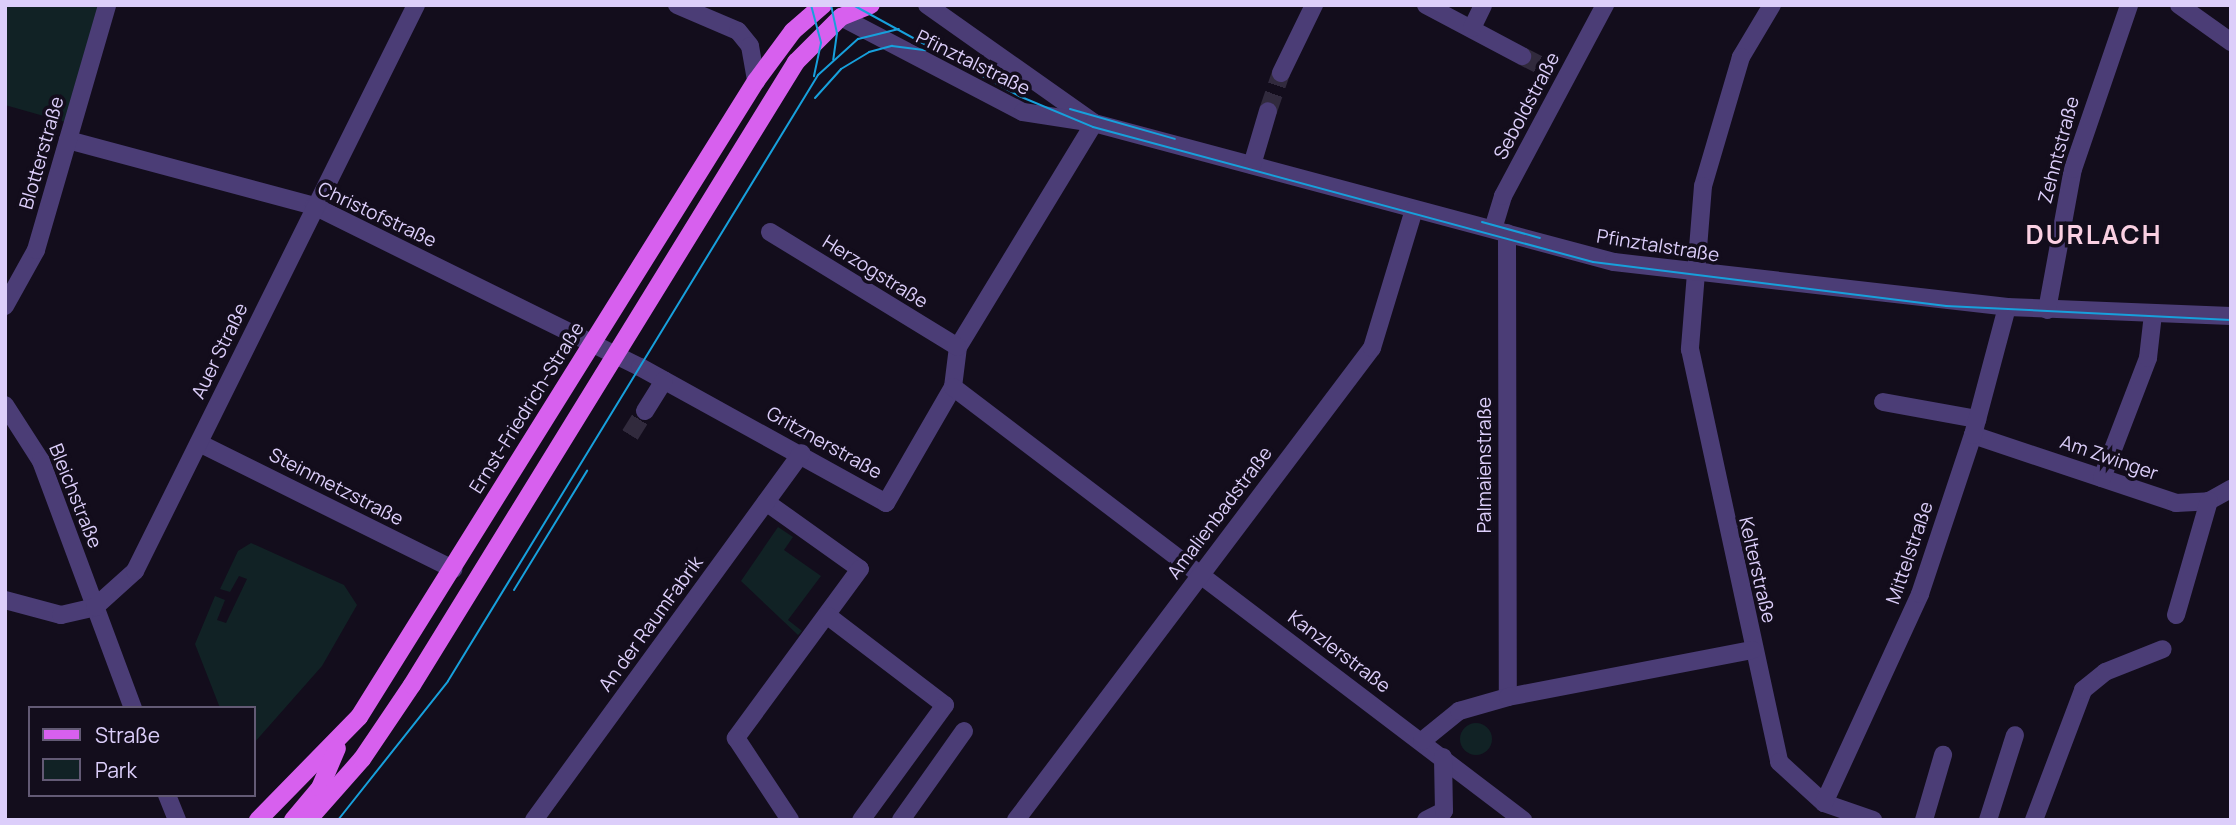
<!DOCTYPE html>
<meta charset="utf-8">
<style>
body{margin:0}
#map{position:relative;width:2236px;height:825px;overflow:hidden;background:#130d1c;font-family:Manrope,sans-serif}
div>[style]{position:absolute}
.green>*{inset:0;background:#112225}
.round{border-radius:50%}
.minor-tunnel>*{height:18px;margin-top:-9px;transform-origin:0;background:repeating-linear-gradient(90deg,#312a3d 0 18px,transparent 0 27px)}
.minor>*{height:18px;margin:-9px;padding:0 9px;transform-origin:9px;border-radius:9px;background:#4b3d76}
.major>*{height:18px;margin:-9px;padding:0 9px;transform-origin:9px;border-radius:9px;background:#d760ee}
.tram>*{height:2px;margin:-1px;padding:0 1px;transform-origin:1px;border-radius:1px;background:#17a0dc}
span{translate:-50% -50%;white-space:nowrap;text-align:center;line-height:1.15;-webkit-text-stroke:7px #130d1c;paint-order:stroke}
.street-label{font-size:19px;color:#dccefa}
.district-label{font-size:26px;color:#fad0e2;font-weight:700;letter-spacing:2px}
.frame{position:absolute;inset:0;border:7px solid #dccefa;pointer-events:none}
.legend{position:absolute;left:28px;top:706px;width:228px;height:91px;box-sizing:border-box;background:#130d1c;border:2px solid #635a75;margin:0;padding:9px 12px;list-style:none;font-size:21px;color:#dccefa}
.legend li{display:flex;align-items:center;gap:14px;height:35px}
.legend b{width:35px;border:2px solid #635a75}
</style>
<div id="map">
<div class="green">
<i style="clip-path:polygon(5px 5px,100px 5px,65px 122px,5px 105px)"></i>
<i style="clip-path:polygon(778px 527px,793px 537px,784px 550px,821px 576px,788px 620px,802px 631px,798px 635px,741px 581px)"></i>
<i style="clip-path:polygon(251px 543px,344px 585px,357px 605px,322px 666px,254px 743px,254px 708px,220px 708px,195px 644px,215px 596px,225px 600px,217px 620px,226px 623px,247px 579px,239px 576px,230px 592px,220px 589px,238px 551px)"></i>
<i class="round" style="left:1460px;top:723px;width:32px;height:32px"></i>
</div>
<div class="minor-tunnel">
<i style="left:1522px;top:56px;width:28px;rotate:27deg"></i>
<i style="left:1268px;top:111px;width:40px;rotate:-71.1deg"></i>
<i style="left:630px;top:435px;width:28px;rotate:-58deg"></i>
</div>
<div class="minor">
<i style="left:677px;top:5px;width:66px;rotate:23.1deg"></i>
<i style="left:738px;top:31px;width:19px;rotate:51deg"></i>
<i style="left:750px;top:46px;width:36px;rotate:80deg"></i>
<i style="left:927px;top:5px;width:204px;rotate:35.2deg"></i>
<i style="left:1426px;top:5px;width:109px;rotate:28deg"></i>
<i style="left:1772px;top:5px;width:61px;rotate:120.8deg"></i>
<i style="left:1741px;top:57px;width:134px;rotate:106.4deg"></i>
<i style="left:1703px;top:186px;width:164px;rotate:94.6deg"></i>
<i style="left:1690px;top:349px;width:422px;rotate:77.8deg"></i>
<i style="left:1779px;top:762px;width:61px;rotate:42.3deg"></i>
<i style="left:1824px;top:803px;width:52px;rotate:19.1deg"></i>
<i style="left:2179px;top:5px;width:64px;rotate:35.4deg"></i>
<i style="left:841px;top:17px;width:205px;rotate:27.6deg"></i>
<i style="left:1023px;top:112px;width:72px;rotate:8.8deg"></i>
<i style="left:1094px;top:123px;width:538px;rotate:14.97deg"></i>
<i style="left:1614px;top:262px;width:396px;rotate:6.5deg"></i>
<i style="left:2007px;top:307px;width:224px;rotate:2.3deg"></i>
<i style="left:1472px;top:28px;width:25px;rotate:-64deg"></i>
<i style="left:1281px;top:73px;width:76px;rotate:-64.1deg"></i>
<i style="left:68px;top:140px;width:255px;rotate:15deg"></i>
<i style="left:314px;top:206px;width:364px;rotate:26.3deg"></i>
<i style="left:640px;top:367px;width:281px;rotate:28.9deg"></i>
<i style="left:886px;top:503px;width:134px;rotate:-60deg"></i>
<i style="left:953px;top:387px;width:40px;rotate:-82.9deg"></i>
<i style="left:958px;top:347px;width:262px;rotate:-58.7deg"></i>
<i style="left:1252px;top:165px;width:56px;rotate:-73.5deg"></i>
<i style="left:1493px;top:229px;width:34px;rotate:-73deg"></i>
<i style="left:1503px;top:196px;width:217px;rotate:-61.9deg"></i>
<i style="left:770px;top:232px;width:220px;rotate:31.5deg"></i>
<i style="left:1507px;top:233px;width:464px;rotate:89.9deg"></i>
<i style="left:5px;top:306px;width:64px;rotate:-61deg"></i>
<i style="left:36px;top:250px;width:255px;rotate:-73.8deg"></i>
<i style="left:2047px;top:310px;width:143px;rotate:-79.6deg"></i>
<i style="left:2073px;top:169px;width:173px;rotate:-71.1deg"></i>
<i style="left:953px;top:387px;width:716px;rotate:37.22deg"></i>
<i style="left:1883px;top:402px;width:96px;rotate:10.3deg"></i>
<i style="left:5px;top:405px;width:67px;rotate:57.3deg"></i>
<i style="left:41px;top:461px;width:264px;rotate:69.6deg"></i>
<i style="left:645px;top:411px;width:36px;rotate:-58deg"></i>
<i style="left:1973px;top:435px;width:214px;rotate:18.5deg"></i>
<i style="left:2176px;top:503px;width:33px;rotate:-3deg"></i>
<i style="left:2209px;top:501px;width:25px;rotate:-29deg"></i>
<i style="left:199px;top:443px;width:284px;rotate:26.4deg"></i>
<i style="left:2102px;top:478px;width:129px;rotate:-69deg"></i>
<i style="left:2148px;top:358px;width:44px;rotate:-83.5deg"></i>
<i style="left:766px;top:502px;width:115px;rotate:35.5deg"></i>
<i style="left:860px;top:569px;width:210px;rotate:126.3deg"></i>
<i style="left:736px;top:738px;width:98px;rotate:56.6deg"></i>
<i style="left:5px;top:600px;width:58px;rotate:15deg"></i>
<i style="left:61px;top:615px;width:35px;rotate:-13deg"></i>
<i style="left:95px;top:607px;width:54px;rotate:-42deg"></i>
<i style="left:135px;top:571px;width:632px;rotate:-63.6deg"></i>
<i style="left:2176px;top:615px;width:119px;rotate:-73.9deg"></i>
<i style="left:828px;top:616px;width:147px;rotate:37.3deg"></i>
<i style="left:945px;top:705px;width:142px;rotate:126.1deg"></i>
<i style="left:1422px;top:741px;width:48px;rotate:-39deg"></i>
<i style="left:1459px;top:711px;width:51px;rotate:-15.9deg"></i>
<i style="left:1508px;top:697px;width:249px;rotate:-10.9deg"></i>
<i style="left:167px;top:795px;width:27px;rotate:68deg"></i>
<i style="left:1824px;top:803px;width:230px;rotate:-65.3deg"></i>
<i style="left:1920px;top:594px;width:168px;rotate:-71.6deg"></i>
<i style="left:1973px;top:435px;width:132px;rotate:-75.1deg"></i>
<i style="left:534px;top:820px;width:454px;rotate:-53.9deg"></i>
<i style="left:901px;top:820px;width:109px;rotate:-54.7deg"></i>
<i style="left:1016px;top:820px;width:591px;rotate:-52.98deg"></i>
<i style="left:1372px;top:348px;width:144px;rotate:-73.1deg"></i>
<i style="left:1426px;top:820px;width:20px;rotate:-27deg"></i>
<i style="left:1444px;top:811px;width:54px;rotate:-91.1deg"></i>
<i style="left:1924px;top:820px;width:68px;rotate:-73.7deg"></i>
<i style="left:1988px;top:820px;width:89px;rotate:-72.4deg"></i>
<i style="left:2034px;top:820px;width:139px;rotate:-69.3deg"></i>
<i style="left:2083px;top:690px;width:28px;rotate:-39deg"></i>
<i style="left:2105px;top:672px;width:62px;rotate:-21.6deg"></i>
</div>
<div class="major">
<i style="left:258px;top:820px;width:144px;rotate:-45.6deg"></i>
<i style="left:359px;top:717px;width:750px;rotate:-58.03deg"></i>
<i style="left:756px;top:81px;width:62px;rotate:-53.5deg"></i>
<i style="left:793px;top:31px;width:40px;rotate:-41deg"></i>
<i style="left:293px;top:820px;width:42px;rotate:-49.8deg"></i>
<i style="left:320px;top:788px;width:43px;rotate:-67deg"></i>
<i style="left:308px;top:820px;width:81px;rotate:-48.5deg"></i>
<i style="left:362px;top:759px;width:89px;rotate:-56deg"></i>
<i style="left:412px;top:685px;width:732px;rotate:-58.35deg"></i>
<i style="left:796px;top:62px;width:64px;rotate:-45deg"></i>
<i style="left:841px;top:17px;width:32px;rotate:-22deg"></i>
</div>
<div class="tram">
<i style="left:811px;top:5px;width:39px;rotate:75deg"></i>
<i style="left:821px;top:43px;width:34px;rotate:102deg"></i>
<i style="left:831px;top:5px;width:29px;rotate:78deg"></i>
<i style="left:837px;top:33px;width:27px;rotate:98deg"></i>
<i style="left:853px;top:5px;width:189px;rotate:28.7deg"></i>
<i style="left:1019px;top:96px;width:80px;rotate:22.7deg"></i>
<i style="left:1093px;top:127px;width:518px;rotate:15.11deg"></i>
<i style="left:1593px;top:262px;width:356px;rotate:7.1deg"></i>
<i style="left:1946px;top:306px;width:285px;rotate:2.8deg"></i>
<i style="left:815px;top:98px;width:39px;rotate:-48deg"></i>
<i style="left:841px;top:69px;width:33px;rotate:-31deg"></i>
<i style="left:869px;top:52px;width:24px;rotate:-15deg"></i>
<i style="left:892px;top:46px;width:34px;rotate:7deg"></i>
<i style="left:1070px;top:109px;width:109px;rotate:15.9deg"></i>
<i style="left:1482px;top:222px;width:60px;rotate:15.4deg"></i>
<i style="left:514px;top:590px;width:140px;rotate:-58.5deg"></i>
<i style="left:338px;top:820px;width:177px;rotate:-51.6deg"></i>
<i style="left:448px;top:681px;width:710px;rotate:-58.59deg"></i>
<i style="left:818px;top:75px;width:54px;rotate:-42deg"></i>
<i style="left:858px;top:39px;width:42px;rotate:-13.7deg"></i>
</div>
<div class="street-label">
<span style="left:973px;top:63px;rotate:26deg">Pfinztalstraße</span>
<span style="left:1527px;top:106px;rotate:-62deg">Seboldstraße</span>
<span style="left:2059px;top:150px;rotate:-75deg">Zehntstraße</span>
<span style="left:42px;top:153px;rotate:-74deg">Blotterstraße</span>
<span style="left:377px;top:215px;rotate:25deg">Christofstraße</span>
<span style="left:1658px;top:246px;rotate:9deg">Pfinztalstraße</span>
<span style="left:875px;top:272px;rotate:32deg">Herzogstraße</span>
<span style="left:220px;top:351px;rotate:-64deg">Auer Straße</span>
<span style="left:527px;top:408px;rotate:-58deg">Ernst-Friedrich-Straße</span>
<span style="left:824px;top:443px;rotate:29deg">Gritznerstraße</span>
<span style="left:2109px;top:458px;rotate:19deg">Am Zwinger</span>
<span style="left:1485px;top:465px;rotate:-90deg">Palmaienstraße</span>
<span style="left:336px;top:487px;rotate:27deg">Steinmetzstraße</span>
<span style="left:75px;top:496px;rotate:68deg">Bleichstraße</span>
<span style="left:1220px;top:513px;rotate:-53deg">Amalienbadstraße</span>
<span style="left:1910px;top:553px;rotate:-71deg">Mittelstraße</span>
<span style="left:1757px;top:570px;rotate:77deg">Kelterstraße</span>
<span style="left:651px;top:624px;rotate:-54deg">An der RaumFabrik</span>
<span style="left:1339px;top:652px;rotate:37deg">Kanzlerstraße</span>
</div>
<div class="district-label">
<span style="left:2094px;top:235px">DURLACH</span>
</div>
<div class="frame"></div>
<ul class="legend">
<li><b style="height:9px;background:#d760ee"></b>Straße</li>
<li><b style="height:19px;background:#112225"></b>Park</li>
</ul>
</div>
